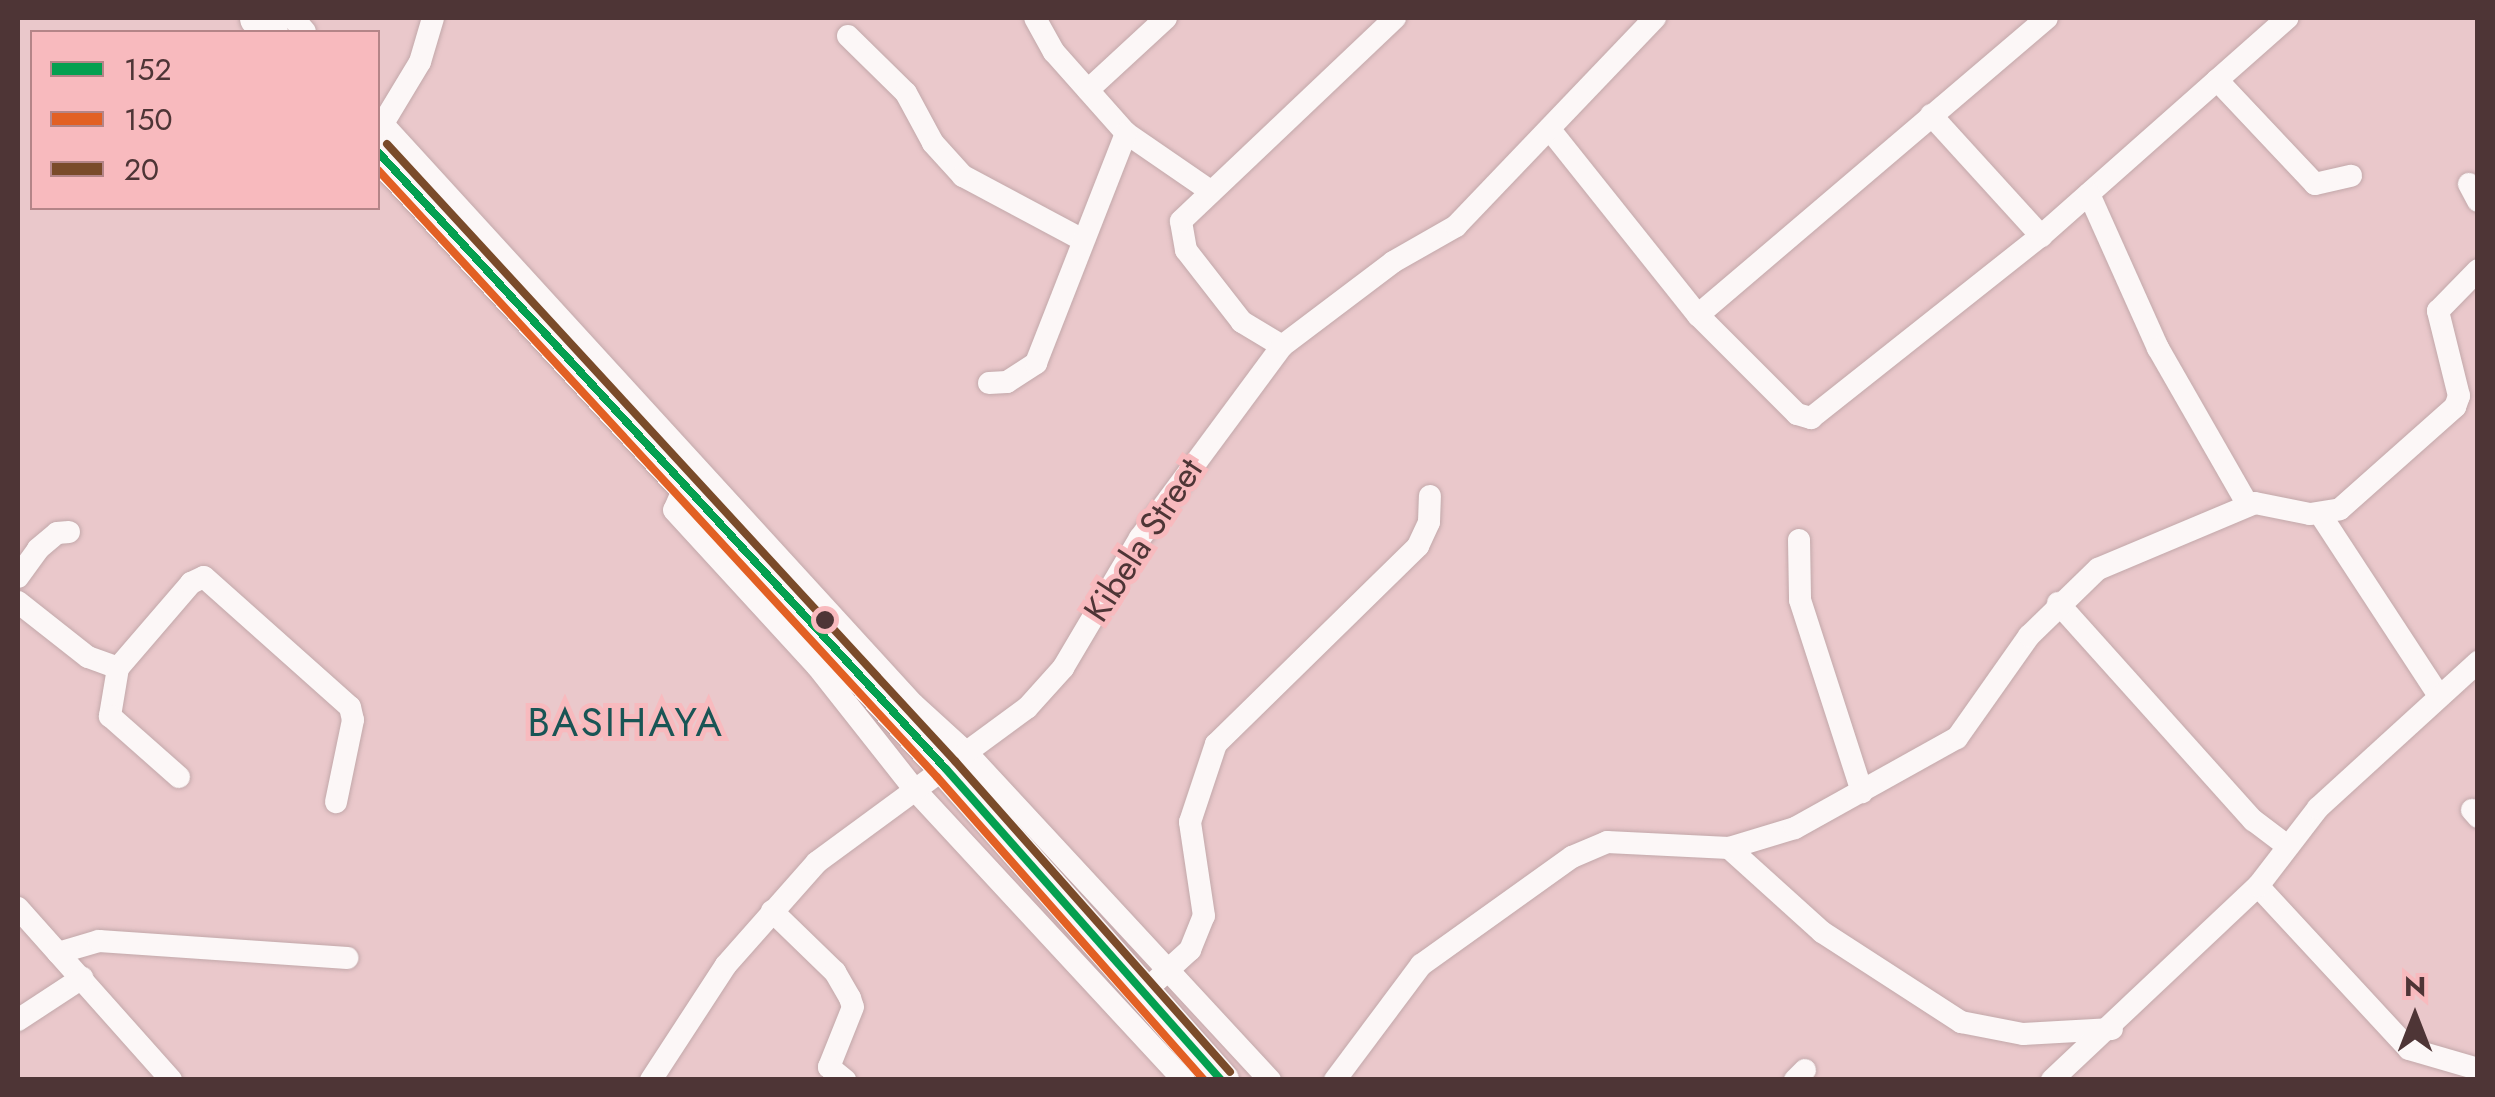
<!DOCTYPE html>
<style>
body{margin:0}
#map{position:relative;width:2495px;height:1097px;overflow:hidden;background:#eac8cb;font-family:Jost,sans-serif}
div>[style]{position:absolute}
.roads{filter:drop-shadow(0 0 2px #c2a8aa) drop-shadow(0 0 2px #c2a8aa)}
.minor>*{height:22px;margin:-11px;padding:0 11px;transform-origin:11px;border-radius:11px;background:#fcf7f7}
.highway>*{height:35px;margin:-17.5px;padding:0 17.5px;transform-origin:17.5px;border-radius:17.5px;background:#fcf7f7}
.bus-1>*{height:8px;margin:-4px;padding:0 4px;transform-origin:4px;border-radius:4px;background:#04a050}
.bus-2>*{height:8px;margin:-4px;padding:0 4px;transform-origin:4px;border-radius:4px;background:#e26024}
.bus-3>*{height:8px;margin:-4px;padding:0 4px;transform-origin:4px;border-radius:4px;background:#7a4b2a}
.dots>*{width:28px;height:28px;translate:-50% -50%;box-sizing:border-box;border:5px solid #f8babe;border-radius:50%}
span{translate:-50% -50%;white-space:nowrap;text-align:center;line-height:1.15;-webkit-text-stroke:10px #f8babe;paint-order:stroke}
.street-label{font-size:35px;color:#4e3536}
.quarter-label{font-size:40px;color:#195555;letter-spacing:2.5px}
.frame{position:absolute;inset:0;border:20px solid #4e3536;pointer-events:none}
.legend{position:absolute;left:30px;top:30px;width:350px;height:180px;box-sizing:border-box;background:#f8babe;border:2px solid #b48588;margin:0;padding:12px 18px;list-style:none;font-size:30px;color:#4e3536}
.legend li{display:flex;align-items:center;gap:20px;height:50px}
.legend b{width:50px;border:2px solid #b48588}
.north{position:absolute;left:2365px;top:967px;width:100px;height:100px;-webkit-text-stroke:8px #f8babe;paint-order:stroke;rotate:0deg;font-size:28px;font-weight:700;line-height:40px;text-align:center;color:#4e3536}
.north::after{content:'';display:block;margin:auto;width:35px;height:45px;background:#4e3536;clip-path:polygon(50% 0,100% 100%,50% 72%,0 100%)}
</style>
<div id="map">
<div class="roads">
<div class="minor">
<i style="left:293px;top:18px;width:18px;rotate:49deg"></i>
<i style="left:1035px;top:18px;width:39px;rotate:61deg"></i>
<i style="left:1054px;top:52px;width:108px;rotate:48.4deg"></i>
<i style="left:1126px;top:133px;width:101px;rotate:34.5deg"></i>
<i style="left:848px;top:36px;width:81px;rotate:44.5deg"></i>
<i style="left:906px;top:93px;width:57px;rotate:61.6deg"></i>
<i style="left:933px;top:143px;width:45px;rotate:47.7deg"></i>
<i style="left:963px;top:176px;width:136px;rotate:28.1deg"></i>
<i style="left:2217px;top:80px;width:143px;rotate:46.7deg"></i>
<i style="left:2315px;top:184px;width:37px;rotate:-13deg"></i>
<i style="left:1088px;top:90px;width:106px;rotate:-42.7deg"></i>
<i style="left:1931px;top:115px;width:164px;rotate:47.7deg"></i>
<i style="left:378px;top:119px;width:793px;rotate:47.56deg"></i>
<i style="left:913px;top:704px;width:73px;rotate:42.2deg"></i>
<i style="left:967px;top:753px;width:446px;rotate:47.2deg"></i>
<i style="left:382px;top:125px;width:74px;rotate:-58.9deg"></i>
<i style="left:420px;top:62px;width:46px;rotate:-73.5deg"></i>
<i style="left:1551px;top:131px;width:236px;rotate:51.4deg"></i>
<i style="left:1698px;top:315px;width:140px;rotate:45deg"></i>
<i style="left:1797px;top:414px;width:15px;rotate:16deg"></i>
<i style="left:1811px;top:418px;width:293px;rotate:-38.4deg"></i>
<i style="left:2041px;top:236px;width:329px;rotate:-41.5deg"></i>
<i style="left:2469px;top:184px;width:19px;rotate:62deg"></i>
<i style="left:2089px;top:194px;width:169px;rotate:65.9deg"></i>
<i style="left:2158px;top:348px;width:181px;rotate:60.2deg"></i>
<i style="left:1698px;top:315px;width:458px;rotate:-40.4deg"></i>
<i style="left:1282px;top:346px;width:47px;rotate:-149deg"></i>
<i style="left:1242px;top:322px;width:91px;rotate:-127.9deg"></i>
<i style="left:1186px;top:250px;width:29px;rotate:-100deg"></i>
<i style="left:1181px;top:221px;width:295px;rotate:-43.5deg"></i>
<i style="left:989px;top:383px;width:18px;rotate:-3deg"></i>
<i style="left:1007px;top:382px;width:35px;rotate:-33deg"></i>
<i style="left:1036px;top:363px;width:247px;rotate:-68.6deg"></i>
<i style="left:684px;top:488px;width:24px;rotate:114deg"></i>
<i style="left:674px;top:510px;width:212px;rotate:47.5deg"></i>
<i style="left:817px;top:666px;width:158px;rotate:51.7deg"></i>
<i style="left:915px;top:790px;width:396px;rotate:47.2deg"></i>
<i style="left:2320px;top:514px;width:217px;rotate:56.8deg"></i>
<i style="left:1799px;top:540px;width:60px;rotate:89deg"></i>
<i style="left:1800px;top:600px;width:202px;rotate:72.1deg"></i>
<i style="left:18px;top:577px;width:34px;rotate:-54deg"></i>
<i style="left:38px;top:549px;width:25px;rotate:-40deg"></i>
<i style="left:57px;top:533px;width:12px;rotate:-5deg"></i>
<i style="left:18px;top:602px;width:89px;rotate:38.2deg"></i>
<i style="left:88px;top:657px;width:32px;rotate:20deg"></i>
<i style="left:118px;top:668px;width:112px;rotate:-49.3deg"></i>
<i style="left:191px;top:583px;width:14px;rotate:-25deg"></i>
<i style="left:204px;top:577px;width:195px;rotate:41.7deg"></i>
<i style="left:350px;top:707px;width:13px;rotate:77deg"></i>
<i style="left:353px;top:720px;width:84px;rotate:101.7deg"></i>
<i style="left:2058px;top:603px;width:292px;rotate:48.1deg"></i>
<i style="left:2253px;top:820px;width:41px;rotate:37.1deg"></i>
<i style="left:118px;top:668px;width:49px;rotate:99.5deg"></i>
<i style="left:110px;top:716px;width:92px;rotate:41.5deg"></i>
<i style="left:2472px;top:810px;width:9px;rotate:49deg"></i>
<i style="left:1729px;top:848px;width:125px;rotate:42.1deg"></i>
<i style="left:1822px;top:932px;width:166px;rotate:32.9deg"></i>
<i style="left:1961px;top:1022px;width:63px;rotate:11deg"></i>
<i style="left:2023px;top:1034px;width:89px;rotate:-3.2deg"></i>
<i style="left:2258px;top:886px;width:222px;rotate:47.2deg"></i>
<i style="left:2409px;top:1049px;width:72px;rotate:16.2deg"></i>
<i style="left:18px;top:908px;width:230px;rotate:48.3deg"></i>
<i style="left:772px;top:911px;width:88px;rotate:44.1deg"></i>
<i style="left:835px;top:972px;width:30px;rotate:60deg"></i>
<i style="left:850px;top:998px;width:9px;rotate:72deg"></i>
<i style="left:853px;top:1007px;width:65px;rotate:111.8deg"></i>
<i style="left:829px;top:1067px;width:21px;rotate:39deg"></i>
<i style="left:58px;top:953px;width:43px;rotate:-16.3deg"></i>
<i style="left:99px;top:941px;width:249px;rotate:3.9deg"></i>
<i style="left:1157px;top:980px;width:45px;rotate:-42.3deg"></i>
<i style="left:1190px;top:950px;width:37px;rotate:-68deg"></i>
<i style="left:1204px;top:916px;width:95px;rotate:-98.5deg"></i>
<i style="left:1190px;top:822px;width:82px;rotate:-71.6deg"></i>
<i style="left:1216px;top:744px;width:283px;rotate:-44.4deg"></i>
<i style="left:1418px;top:546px;width:26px;rotate:-65deg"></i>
<i style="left:1429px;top:522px;width:26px;rotate:-88deg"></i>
<i style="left:18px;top:1020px;width:77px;rotate:-33.3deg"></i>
<i style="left:651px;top:1080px;width:137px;rotate:-56.9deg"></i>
<i style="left:726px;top:965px;width:137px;rotate:-48.5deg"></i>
<i style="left:817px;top:862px;width:260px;rotate:-36.3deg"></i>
<i style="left:1027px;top:708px;width:54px;rotate:-48deg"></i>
<i style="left:1063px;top:668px;width:151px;rotate:-59.4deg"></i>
<i style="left:1140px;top:538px;width:239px;rotate:-53.5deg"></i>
<i style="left:1282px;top:346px;width:139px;rotate:-37.1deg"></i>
<i style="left:1393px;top:262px;width:73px;rotate:-29.7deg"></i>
<i style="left:1456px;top:226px;width:288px;rotate:-46.3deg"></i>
<i style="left:1335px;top:1080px;width:144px;rotate:-53.2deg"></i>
<i style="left:1421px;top:965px;width:186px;rotate:-35.6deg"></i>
<i style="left:1572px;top:857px;width:38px;rotate:-23deg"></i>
<i style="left:1607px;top:842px;width:122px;rotate:2.8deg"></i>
<i style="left:1729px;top:848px;width:69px;rotate:-16.9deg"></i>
<i style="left:1795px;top:828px;width:185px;rotate:-29.1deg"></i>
<i style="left:1957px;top:738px;width:125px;rotate:-54.8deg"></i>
<i style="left:2029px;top:636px;width:96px;rotate:-44.2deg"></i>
<i style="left:2098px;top:569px;width:170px;rotate:-22.8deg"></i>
<i style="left:2255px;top:503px;width:56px;rotate:11.3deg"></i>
<i style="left:2310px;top:514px;width:30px;rotate:-9deg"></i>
<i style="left:2340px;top:509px;width:154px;rotate:-41.6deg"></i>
<i style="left:2455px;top:407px;width:12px;rotate:-70deg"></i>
<i style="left:2459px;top:396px;width:88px;rotate:-103.9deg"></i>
<i style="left:2438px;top:311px;width:57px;rotate:-45.7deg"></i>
<i style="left:1795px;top:1080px;width:14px;rotate:-45deg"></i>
<i style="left:2052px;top:1080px;width:283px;rotate:-43.3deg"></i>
<i style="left:2258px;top:886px;width:98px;rotate:-52.4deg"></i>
<i style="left:2318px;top:808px;width:217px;rotate:-42.4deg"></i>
</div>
<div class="highway">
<i style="left:257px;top:18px;width:19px;rotate:47deg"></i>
<i style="left:378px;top:152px;width:839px;rotate:47.37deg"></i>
<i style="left:946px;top:769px;width:415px;rotate:48.5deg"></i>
</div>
</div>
<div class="bus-1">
<i style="left:378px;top:152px;width:839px;rotate:47.37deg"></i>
<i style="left:946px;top:769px;width:415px;rotate:48.5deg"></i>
</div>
<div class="bus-2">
<i style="left:378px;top:170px;width:825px;rotate:47.36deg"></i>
<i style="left:937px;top:777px;width:404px;rotate:48.6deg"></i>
</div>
<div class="bus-3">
<i style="left:387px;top:144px;width:839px;rotate:47.37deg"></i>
<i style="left:955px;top:761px;width:415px;rotate:48.5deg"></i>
</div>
<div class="dots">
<i style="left:825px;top:620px;background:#4e3536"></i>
</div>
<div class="street-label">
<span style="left:1143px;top:540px;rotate:-57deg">Kibela Street</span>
</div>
<div class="quarter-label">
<span style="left:626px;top:722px">BASIHAYA</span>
</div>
<div class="frame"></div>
<ul class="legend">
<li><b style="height:12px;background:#04a050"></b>152</li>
<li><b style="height:12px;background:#e26024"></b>150</li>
<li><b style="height:12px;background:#7a4b2a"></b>20</li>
</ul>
<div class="north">N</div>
</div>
